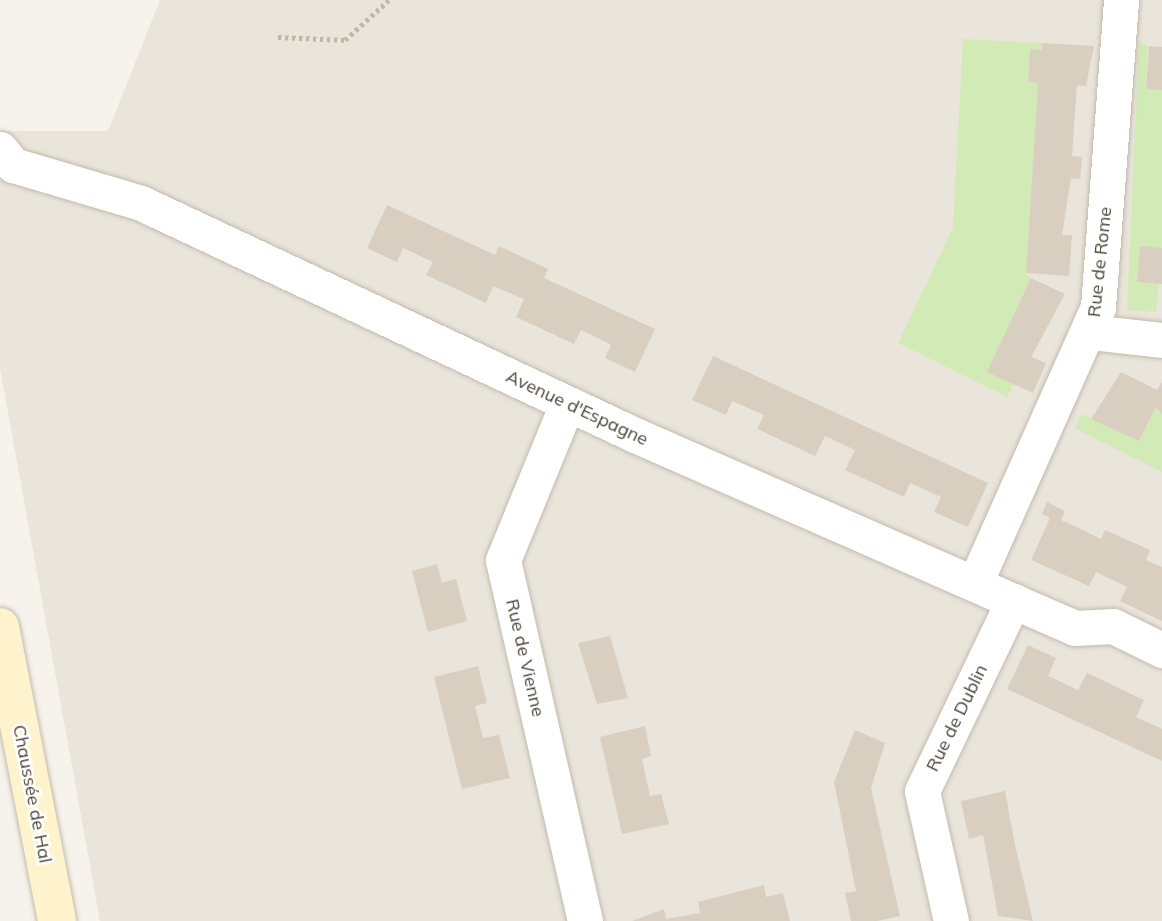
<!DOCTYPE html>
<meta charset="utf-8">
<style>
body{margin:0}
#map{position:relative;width:1162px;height:921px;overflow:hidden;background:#f6f3ec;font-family:Mulish,sans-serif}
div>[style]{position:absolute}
.residential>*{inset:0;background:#eae5da}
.green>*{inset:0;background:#d2eab5}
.building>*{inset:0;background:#d8cfc1}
.path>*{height:4.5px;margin-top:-2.25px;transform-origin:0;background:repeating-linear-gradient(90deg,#c4b79f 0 3.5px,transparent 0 7px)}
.roads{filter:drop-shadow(0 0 2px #c2bbae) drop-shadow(0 0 2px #c2bbae)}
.minor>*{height:35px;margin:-17.5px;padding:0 17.5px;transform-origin:17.5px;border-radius:17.5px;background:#fff}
.secondary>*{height:38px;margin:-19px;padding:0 19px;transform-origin:19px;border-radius:19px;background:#fff3cd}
span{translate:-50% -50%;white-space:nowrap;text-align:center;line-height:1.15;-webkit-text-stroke:5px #fff;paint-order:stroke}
.street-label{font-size:18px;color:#4b4439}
</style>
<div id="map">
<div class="residential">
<i style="clip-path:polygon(160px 0,1162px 0,1162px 921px,100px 921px,0 368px,0 131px,108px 131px)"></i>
</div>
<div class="green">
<i style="clip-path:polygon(963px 39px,1042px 43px,1042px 50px,1030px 49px,1028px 81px,1038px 83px,1026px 273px,1031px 278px,988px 371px,1014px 384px,1007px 397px,898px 343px,953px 228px)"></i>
<i style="clip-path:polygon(1139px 42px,1148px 46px,1146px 88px,1162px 90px,1162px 248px,1140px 247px,1137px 282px,1159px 283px,1156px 312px,1127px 310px)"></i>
<i style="clip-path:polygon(1156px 407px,1162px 415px,1162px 472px,1075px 428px,1081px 414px,1139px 441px)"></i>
</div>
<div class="building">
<i style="clip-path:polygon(1042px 43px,1094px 46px,1086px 86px,1077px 85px,1072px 156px,1082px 157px,1080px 179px,1071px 178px,1062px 235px,1072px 235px,1069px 276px,1026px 273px,1038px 83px,1028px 82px,1030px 49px,1042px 50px)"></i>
<i style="clip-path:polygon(1149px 46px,1162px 47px,1162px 90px,1146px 89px)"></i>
<i style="clip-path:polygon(387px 205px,495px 255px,499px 246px,548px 269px,544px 278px,655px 329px,635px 372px,605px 358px,611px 345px,596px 337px,581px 330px,574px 344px,516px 317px,524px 299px,493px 286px,486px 303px,426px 275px,433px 262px,403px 248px,397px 262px,367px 248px)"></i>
<i style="clip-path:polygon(1140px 246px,1162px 248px,1162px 284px,1137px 282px)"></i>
<i style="clip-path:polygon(1031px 278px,1065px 294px,1031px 357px,1046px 363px,1033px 393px,987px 372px)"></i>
<i style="clip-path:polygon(713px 356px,988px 483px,968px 527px,934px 512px,941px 497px,910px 483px,904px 497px,845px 470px,855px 450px,825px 436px,815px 456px,757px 429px,764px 415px,732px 401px,726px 415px,692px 400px)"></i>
<i style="clip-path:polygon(1121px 372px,1157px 390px,1162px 382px,1162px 415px,1156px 407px,1139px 441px,1091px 419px)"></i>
<i style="clip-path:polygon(1047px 502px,1065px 511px,1061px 520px,1081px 529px,1101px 539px,1105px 530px,1150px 550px,1146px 560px,1162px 567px,1162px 621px,1120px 601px,1127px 587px,1096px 572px,1089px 586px,1031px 560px,1050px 518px,1042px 514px)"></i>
<i style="clip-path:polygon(437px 564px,442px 583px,456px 579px,467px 621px,428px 632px,412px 571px)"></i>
<i style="clip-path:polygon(610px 636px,628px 698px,597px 704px,578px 643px)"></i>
<i style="clip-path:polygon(1028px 645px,1056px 658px,1048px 676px,1078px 690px,1087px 673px,1144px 700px,1136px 717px,1162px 729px,1162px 761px,1007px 689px)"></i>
<i style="clip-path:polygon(478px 666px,487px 703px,475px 706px,483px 738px,499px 735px,510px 778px,462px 789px,434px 677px)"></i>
<i style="clip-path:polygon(645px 726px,651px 756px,642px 759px,650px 796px,661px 794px,669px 824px,622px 834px,600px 737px)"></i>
<i style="clip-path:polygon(855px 730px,885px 743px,871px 788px,900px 916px,877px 921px,851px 921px,845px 893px,856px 891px,834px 782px)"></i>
<i style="clip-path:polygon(1005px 791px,1015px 845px,1033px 921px,998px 916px,983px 835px,969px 839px,961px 801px)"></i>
<i style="clip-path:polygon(764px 885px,766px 897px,783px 893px,790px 921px,632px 921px,664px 909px,666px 919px,700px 913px,698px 902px)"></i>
</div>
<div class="path">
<i style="left:278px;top:37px;width:67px;rotate:2.6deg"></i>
<i style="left:345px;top:40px;width:59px;rotate:-42.3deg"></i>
</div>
<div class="roads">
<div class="minor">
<i style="left:0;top:149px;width:21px;rotate:51deg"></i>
<i style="left:13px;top:165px;width:134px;rotate:16.5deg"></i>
<i style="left:141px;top:203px;width:546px;rotate:25.16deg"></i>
<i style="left:635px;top:435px;width:413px;rotate:23.7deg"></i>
<i style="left:1013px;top:601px;width:68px;rotate:23.5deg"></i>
<i style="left:1075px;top:628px;width:38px;rotate:-3deg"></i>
<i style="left:1113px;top:626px;width:55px;rotate:26.1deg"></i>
<i style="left:1091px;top:332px;width:71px;rotate:6.4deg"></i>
<i style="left:567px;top:404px;width:169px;rotate:112.3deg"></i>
<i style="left:503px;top:560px;width:370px;rotate:77.2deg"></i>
<i style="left:975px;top:583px;width:302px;rotate:-66deg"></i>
<i style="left:1098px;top:307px;width:308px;rotate:-85.7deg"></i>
<i style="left:951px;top:921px;width:133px;rotate:-102.6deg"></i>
<i style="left:922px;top:791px;width:211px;rotate:-64.4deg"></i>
</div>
<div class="secondary">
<i style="left:0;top:627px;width:299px;rotate:79deg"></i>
</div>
</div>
<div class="street-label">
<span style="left:1100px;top:262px;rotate:-84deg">Rue de Rome</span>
<span style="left:577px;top:408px;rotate:25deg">Avenue d'Espagne</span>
<span style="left:525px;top:658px;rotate:77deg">Rue de Vienne</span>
<span style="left:957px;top:718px;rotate:-64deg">Rue de Dublin</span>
<span style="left:32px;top:794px;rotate:79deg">Chaussée de Hal</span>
</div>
</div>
